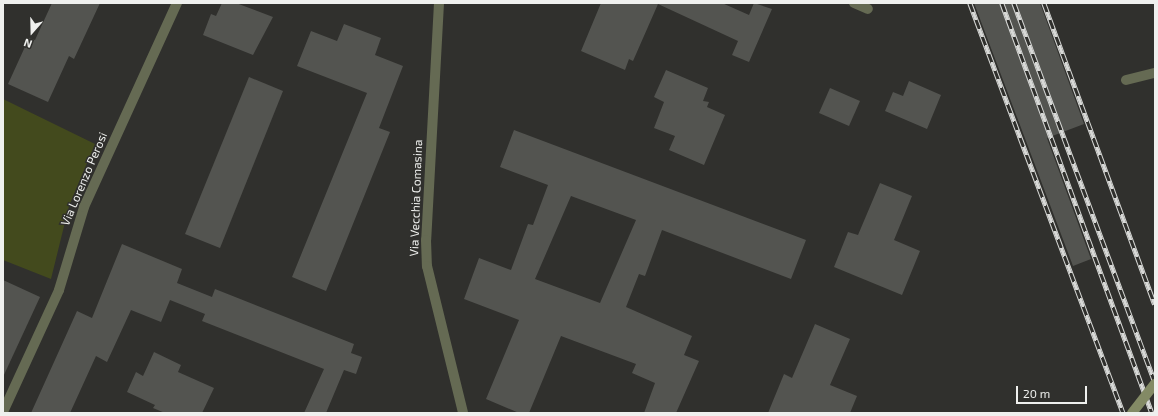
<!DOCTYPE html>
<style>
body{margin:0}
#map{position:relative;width:1158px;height:416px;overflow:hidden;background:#30302d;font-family:"Exo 2",sans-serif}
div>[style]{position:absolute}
.green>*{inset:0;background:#434a1d}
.building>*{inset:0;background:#535450}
.street>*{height:10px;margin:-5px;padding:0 5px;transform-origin:5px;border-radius:5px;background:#656a53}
.rail>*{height:4.5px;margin-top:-2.25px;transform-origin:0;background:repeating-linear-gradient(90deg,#30302d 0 9px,#d8d9d7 0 18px);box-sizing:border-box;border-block:1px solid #d8d9d7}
.secondary-bridge>*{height:10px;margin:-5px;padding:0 5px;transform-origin:5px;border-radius:5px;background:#838a65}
span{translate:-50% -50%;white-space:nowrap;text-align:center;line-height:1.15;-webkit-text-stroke:3px #30302d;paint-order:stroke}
.street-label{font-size:12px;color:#eff0ee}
.frame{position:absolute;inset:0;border:4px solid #eff0ee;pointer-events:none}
.north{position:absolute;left:12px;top:12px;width:40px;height:40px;-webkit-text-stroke:3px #30302d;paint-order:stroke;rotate:200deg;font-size:11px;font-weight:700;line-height:16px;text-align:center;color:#eff0ee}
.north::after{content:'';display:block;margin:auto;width:14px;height:18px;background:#eff0ee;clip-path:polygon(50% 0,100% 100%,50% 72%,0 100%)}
.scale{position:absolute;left:1016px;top:386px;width:71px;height:18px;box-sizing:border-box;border:2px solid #eff0ee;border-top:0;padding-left:5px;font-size:12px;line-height:14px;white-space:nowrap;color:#eff0ee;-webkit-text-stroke:3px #30302d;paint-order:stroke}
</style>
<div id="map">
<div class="green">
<i style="clip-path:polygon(3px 99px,95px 144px,69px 206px,51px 279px,3px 260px)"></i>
</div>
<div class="building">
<i style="clip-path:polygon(52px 3px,100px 3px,74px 59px,69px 56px,48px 102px,8px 84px,29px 38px,35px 40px)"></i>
<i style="clip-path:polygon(222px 3px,236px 3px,273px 17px,253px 55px,203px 35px,211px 14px,216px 16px)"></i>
<i style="clip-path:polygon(601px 3px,722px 3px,749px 15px,754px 3px,772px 9px,749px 62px,732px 55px,738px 41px,658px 4px,633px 61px,629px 59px,625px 70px,581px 51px)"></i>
<i style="clip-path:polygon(974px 3px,1040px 3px,1084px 124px,1047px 138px,1091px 259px,1073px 266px)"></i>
<i style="clip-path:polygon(344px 24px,381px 38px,375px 55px,403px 66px,379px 128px,390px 132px,326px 291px,292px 277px,367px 93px,297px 66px,311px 31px,337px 41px)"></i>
<i style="clip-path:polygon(666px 70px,708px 88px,703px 101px,709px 102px,707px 107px,725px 115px,704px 165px,669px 150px,675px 136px,654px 128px,664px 102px,654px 97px)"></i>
<i style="clip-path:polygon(249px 77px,283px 91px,220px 248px,185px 234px)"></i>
<i style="clip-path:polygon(909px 81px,941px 95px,927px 129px,885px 111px,893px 92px,903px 96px)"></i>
<i style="clip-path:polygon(830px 88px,860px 101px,849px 126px,819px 113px)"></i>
<i style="clip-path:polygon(evenodd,514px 130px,806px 240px,791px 279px,662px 230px,645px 276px,639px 274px,626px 307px,692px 336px,684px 355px,699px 361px,676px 413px,644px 413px,655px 383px,632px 373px,636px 364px,561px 336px,529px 413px,519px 413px,486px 399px,519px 320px,464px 299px,479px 258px,511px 270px,528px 224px,533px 225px,548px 185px,500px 167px,514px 130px,571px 196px,636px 220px,600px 303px,535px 279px,571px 196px)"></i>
<i style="clip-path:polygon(880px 183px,912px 196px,894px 240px,920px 251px,902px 295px,834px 267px,848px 232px,858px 235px)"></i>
<i style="clip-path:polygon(122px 244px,182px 269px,177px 283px,212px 297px,215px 289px,354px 344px,351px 353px,362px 357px,356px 374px,344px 370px,326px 413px,304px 413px,324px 369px,202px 321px,205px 314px,170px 300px,161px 322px,131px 310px,107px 362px,96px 356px,70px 413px,31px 413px,77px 311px,92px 318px)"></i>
<i style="clip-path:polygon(3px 280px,40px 297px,3px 377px)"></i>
<i style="clip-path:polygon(815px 324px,850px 339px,830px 385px,857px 396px,850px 413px,768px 413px,784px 374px,792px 378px)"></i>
<i style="clip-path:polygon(154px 352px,181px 365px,178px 372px,214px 388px,202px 413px,165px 413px,153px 408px,155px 405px,127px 392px,136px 372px,143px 376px)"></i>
</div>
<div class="street">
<i style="left:439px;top:3px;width:237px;rotate:93.1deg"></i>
<i style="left:426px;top:240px;width:26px;rotate:88deg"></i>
<i style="left:427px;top:266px;width:151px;rotate:76.2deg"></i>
<i style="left:854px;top:3px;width:15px;rotate:23deg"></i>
<i style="left:1126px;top:80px;width:30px;rotate:-14deg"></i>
<i style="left:3px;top:412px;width:134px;rotate:-65.3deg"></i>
<i style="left:59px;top:290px;width:87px;rotate:-73.2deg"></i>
<i style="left:84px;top:207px;width:224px;rotate:-65.5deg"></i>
</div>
<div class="rail">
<i style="left:970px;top:3px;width:438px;rotate:69.5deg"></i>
<i style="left:1002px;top:3px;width:437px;rotate:69.9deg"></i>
<i style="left:1014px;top:3px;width:404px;rotate:69.6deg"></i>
<i style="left:1044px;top:3px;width:321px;rotate:69.8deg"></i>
</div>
<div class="secondary-bridge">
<i style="left:1132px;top:413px;width:37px;rotate:-52deg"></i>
</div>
<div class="street-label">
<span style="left:84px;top:179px;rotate:-67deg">Via Lorenzo Perosi</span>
<span style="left:416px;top:198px;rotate:-88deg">Via Vecchia Comasina</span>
</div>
<div class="frame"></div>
<div class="north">N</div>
<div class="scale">20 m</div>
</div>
